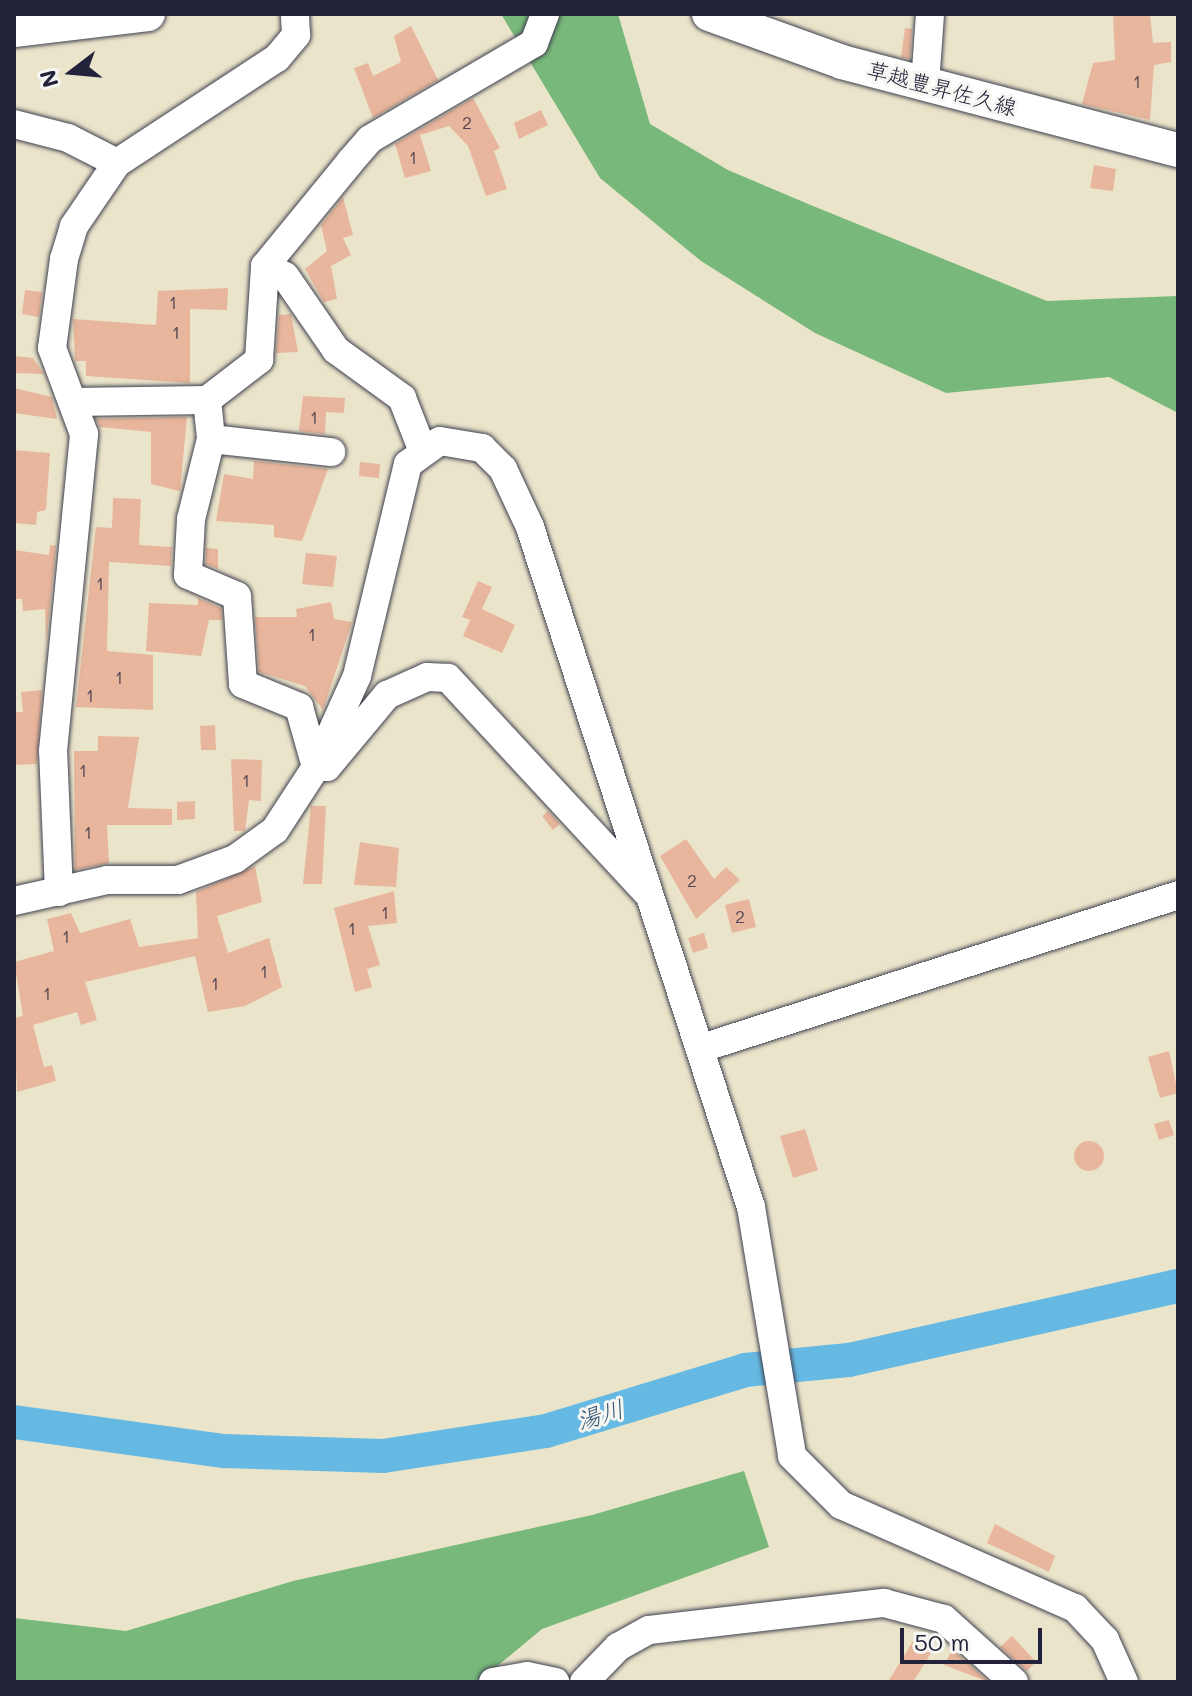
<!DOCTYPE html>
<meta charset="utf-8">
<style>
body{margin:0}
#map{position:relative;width:1192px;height:1696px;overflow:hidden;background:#eae5ca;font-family:Mali,"Klee One",sans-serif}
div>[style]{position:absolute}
.forest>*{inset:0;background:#78b87a}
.river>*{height:34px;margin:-17px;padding:0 17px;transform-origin:17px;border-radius:17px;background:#66b9e2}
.building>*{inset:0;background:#e8b69c}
.round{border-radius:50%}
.roads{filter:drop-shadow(0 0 2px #403f50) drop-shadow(0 0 2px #403f50)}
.minor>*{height:28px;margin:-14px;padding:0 14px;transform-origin:14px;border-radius:14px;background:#fff}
.major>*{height:34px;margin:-17px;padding:0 17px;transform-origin:17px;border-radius:17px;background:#fff}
span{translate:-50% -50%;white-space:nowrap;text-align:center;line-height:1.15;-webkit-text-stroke:6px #f6f6f2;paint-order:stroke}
.number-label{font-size:18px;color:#544753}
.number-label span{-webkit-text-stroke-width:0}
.street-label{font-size:22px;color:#22223b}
.water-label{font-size:24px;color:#3a5775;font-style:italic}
.frame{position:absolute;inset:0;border:16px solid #22223b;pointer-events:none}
.north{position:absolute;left:32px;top:32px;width:80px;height:80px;-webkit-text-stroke:6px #f6f6f2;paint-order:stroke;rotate:254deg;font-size:22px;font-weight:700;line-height:32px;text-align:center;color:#22223b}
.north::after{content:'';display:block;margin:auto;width:28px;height:36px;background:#22223b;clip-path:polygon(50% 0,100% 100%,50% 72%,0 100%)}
.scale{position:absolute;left:900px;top:1628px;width:142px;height:36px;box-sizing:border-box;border:4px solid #22223b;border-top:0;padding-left:10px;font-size:24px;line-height:28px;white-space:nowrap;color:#22223b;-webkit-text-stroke:6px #f6f6f2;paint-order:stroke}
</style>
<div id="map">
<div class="forest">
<i style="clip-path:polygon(501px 14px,618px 14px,650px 124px,728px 170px,813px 206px,1047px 301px,1178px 296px,1178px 413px,1109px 377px,946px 393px,815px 333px,701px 261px,600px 178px)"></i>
<i style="clip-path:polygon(744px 1471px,769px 1547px,542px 1629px,478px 1682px,14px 1682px,14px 1618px,126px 1631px,293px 1581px,592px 1515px)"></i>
</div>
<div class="river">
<i style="left:14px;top:1422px;width:212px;rotate:7.9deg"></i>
<i style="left:224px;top:1451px;width:159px;rotate:1.8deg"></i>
<i style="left:383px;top:1456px;width:165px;rotate:-8.7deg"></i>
<i style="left:546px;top:1431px;width:208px;rotate:-17deg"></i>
<i style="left:745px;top:1370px;width:104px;rotate:-5.5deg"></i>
<i style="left:849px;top:1360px;width:337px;rotate:-12.7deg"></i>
</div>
<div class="building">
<i style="clip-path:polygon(1113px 14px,1150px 14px,1153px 43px,1171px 42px,1171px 62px,1154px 65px,1150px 120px,1082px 104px,1093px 63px,1115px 60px)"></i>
<i style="clip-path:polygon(411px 26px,438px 80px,373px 118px,354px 68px,368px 63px,373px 76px,401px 62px,394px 36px)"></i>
<i style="clip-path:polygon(905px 28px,912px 29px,910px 59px,901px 57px)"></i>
<i style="clip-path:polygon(473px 98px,500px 148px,494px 151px,507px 189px,486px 196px,468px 146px,449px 126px,420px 135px,431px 171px,405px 178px,395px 144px)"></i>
<i style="clip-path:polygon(541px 110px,548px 125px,519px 139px,514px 123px)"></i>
<i style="clip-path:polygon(1094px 165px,1116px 169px,1113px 191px,1090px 188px)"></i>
<i style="clip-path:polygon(343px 197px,353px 235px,343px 238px,351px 255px,331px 266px,337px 299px,324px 302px,305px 269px,327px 251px,321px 225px)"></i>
<i style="clip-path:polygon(228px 288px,227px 310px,190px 309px,190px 383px,86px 376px,86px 361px,75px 361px,73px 319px,156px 325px,158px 291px)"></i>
<i style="clip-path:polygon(25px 290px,42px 292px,39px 317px,22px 314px)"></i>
<i style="clip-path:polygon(291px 314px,298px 352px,276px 353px,279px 315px)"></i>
<i style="clip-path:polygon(14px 356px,33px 358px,44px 374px,14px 373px)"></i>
<i style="clip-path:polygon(14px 388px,52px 397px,57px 419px,14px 413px)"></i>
<i style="clip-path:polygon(303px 396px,345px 398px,344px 413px,326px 412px,325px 434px,299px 431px)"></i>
<i style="clip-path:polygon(187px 417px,180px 491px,151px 484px,151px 432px,100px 427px,96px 419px)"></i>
<i style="clip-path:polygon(14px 450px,50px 453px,46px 510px,37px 512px,36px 525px,14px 523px)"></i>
<i style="clip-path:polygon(254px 461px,328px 469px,302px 541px,274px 537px,274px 525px,216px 521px,224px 474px,253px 479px)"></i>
<i style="clip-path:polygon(360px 462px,380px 464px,379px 478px,359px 476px)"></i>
<i style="clip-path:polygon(113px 498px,141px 499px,139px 545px,172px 547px,171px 566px,109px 562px,107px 651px,153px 655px,153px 710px,76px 707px,96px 527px,112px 528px)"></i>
<i style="clip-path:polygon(50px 545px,56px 546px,46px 644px,45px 609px,23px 611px,22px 599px,14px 599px,14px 550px,49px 555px)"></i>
<i style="clip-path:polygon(206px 548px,218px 549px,218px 569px,206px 564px)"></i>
<i style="clip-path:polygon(306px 553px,337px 556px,333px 587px,302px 584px)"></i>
<i style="clip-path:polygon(478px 581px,492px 587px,482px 609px,515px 625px,502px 653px,463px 636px,470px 620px,462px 617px)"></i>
<i style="clip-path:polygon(198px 598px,221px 608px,222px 620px,209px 620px,201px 656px,146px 651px,149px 603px,198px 605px)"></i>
<i style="clip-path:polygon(331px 602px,334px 619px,352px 622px,323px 710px,305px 686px,259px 672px,255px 617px,297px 617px,296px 609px)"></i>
<i style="clip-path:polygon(42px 690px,37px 764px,14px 765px,14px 712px,23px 712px,21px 692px)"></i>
<i style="clip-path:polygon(215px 725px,216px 750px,201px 750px,200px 726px)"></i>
<i style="clip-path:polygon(98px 736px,139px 737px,128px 808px,172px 809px,172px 825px,107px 825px,109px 863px,75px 870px,74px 751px,98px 751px)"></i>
<i style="clip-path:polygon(231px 759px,262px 760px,261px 801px,249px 800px,245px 831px,234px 831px)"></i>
<i style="clip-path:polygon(195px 801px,195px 819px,177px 820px,177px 802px)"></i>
<i style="clip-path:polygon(311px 806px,326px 806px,322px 884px,303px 884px)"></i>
<i style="clip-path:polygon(548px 811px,560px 824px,553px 830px,542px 816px)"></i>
<i style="clip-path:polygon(686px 839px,714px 879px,726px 867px,740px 880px,696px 919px,660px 856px)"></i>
<i style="clip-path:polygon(360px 842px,399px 848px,396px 887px,354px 885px)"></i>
<i style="clip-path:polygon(255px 866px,262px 902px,217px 916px,228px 953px,269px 938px,282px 987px,245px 1006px,208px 1012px,195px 956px,85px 982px,97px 1020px,81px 1025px,77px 1012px,33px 1025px,44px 1067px,52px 1065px,56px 1081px,17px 1092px,14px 1018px,23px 1016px,14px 962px,54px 951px,47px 919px,71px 913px,80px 933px,130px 919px,139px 947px,198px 938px,196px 892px)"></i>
<i style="clip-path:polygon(394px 891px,397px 923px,368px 926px,380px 965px,367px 969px,372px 987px,355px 992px,334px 908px)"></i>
<i style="clip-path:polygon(749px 899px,756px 927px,732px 933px,725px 905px)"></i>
<i style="clip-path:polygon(704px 933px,708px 948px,693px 953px,688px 938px)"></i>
<i style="clip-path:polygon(1169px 1051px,1178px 1093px,1160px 1098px,1148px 1057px)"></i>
<i style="clip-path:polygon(1169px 1120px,1174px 1135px,1159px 1140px,1154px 1124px)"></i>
<i style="clip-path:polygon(805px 1129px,818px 1170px,793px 1178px,780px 1136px)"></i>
<i class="round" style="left:1074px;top:1141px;width:30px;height:30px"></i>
<i style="clip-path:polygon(995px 1524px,1055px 1556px,1049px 1572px,987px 1543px)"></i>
<i style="clip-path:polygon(1012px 1636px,1036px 1662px,1027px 1671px,1000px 1647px)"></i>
<i style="clip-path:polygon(913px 1641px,931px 1653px,913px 1682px,888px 1682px)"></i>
<i style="clip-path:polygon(952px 1650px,955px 1652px,989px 1682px,944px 1665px)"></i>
</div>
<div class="roads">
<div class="minor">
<i style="left:925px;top:84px;width:70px;rotate:-85.9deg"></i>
<i style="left:14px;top:124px;width:56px;rotate:14.5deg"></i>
<i style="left:68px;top:138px;width:55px;rotate:27deg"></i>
<i style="left:265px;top:266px;width:22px;rotate:27deg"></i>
<i style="left:285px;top:276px;width:90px;rotate:55.4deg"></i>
<i style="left:336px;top:350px;width:82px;rotate:36deg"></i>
<i style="left:402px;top:398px;width:55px;rotate:68.6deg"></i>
<i style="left:207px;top:400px;width:39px;rotate:84deg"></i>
<i style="left:211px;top:439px;width:82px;rotate:104deg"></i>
<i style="left:191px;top:519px;width:56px;rotate:93.1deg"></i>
<i style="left:188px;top:575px;width:53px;rotate:23.2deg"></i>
<i style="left:237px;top:596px;width:88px;rotate:86.1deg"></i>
<i style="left:243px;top:684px;width:61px;rotate:22.3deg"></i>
<i style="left:299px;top:707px;width:62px;rotate:74.2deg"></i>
<i style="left:316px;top:767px;width:11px"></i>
<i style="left:327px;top:767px;width:94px;rotate:-50.2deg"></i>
<i style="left:387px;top:695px;width:44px;rotate:-24.2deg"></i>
<i style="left:427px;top:677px;width:21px;rotate:3deg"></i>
<i style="left:448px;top:678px;width:292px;rotate:47.2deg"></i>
<i style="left:73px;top:402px;width:134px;rotate:-0.9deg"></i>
<i style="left:207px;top:400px;width:66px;rotate:-37.6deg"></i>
<i style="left:259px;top:360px;width:94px;rotate:-86.3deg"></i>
<i style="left:265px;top:266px;width:134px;rotate:-50.7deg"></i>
<i style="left:350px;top:162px;width:30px;rotate:-49deg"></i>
<i style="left:370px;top:139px;width:190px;rotate:-30.3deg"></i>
<i style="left:534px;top:43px;width:31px;rotate:-69deg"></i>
<i style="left:211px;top:439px;width:121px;rotate:6.2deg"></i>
<i style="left:59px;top:892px;width:141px;rotate:-92.4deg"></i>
<i style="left:53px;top:751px;width:319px;rotate:-84.4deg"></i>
<i style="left:84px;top:434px;width:92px;rotate:-110.4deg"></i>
<i style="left:52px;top:348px;width:90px;rotate:-82.3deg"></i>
<i style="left:64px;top:259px;width:34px;rotate:-73deg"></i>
<i style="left:74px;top:226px;width:76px;rotate:-55.7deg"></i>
<i style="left:117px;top:163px;width:191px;rotate:-33.3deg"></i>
<i style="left:277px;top:58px;width:30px;rotate:-50deg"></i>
<i style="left:296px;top:35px;width:21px;rotate:-93deg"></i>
<i style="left:14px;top:901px;width:95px;rotate:-12.7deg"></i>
<i style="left:107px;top:880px;width:71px"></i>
<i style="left:178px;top:880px;width:61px;rotate:-20.2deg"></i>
<i style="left:235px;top:859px;width:49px;rotate:-35.9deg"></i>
<i style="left:275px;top:830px;width:75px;rotate:-56.9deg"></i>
<i style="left:316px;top:767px;width:100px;rotate:-65.7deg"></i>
<i style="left:357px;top:676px;width:218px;rotate:-76.5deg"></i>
<i style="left:408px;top:464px;width:39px;rotate:-36deg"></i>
<i style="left:440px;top:441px;width:43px;rotate:9.5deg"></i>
<i style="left:482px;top:448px;width:30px;rotate:45deg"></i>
<i style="left:503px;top:469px;width:64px;rotate:65deg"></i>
<i style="left:530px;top:527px;width:715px;rotate:72deg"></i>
<i style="left:751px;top:1207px;width:252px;rotate:80.6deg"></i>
<i style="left:792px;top:1456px;width:69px;rotate:45deg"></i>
<i style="left:841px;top:1505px;width:256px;rotate:23.8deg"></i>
<i style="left:1075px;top:1608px;width:44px;rotate:46.8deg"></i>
<i style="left:1105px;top:1640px;width:46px;rotate:65.7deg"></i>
<i style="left:702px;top:1048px;width:500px;rotate:-17.8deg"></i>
<i style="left:493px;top:1682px;width:35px;rotate:-10deg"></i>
<i style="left:527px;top:1676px;width:29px;rotate:12deg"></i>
<i style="left:584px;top:1682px;width:49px;rotate:-45.8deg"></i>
<i style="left:618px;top:1647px;width:35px;rotate:-29deg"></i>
<i style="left:649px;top:1630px;width:237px;rotate:-6.6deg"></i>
<i style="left:884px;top:1603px;width:62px;rotate:14.9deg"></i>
<i style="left:944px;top:1619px;width:94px;rotate:42deg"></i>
</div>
<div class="major">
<i style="left:709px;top:14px;width:141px;rotate:19.8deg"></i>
<i style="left:842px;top:62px;width:347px;rotate:14.7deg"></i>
<i style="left:14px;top:30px;width:135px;rotate:-6.8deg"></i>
</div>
</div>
<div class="number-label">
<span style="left:1137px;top:81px">1</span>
<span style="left:467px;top:122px">2</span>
<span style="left:413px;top:157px">1</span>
<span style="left:173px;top:302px">1</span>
<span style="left:176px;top:332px">1</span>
<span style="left:314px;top:417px">1</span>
<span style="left:100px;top:583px">1</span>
<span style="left:312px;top:634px">1</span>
<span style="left:119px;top:677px">1</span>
<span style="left:90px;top:695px">1</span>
<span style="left:83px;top:770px">1</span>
<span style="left:246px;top:780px">1</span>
<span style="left:88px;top:832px">1</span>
<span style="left:692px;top:880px">2</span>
<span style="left:385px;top:912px">1</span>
<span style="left:740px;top:916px">2</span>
<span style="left:352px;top:928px">1</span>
<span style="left:66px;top:936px">1</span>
<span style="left:264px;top:971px">1</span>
<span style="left:215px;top:983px">1</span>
<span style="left:47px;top:993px">1</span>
</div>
<div class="street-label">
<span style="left:942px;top:88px;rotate:15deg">草越豊昇佐久線</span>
</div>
<div class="water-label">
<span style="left:600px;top:1414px;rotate:-17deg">湯川</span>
</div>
<div class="frame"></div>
<div class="north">N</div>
<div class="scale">50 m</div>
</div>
